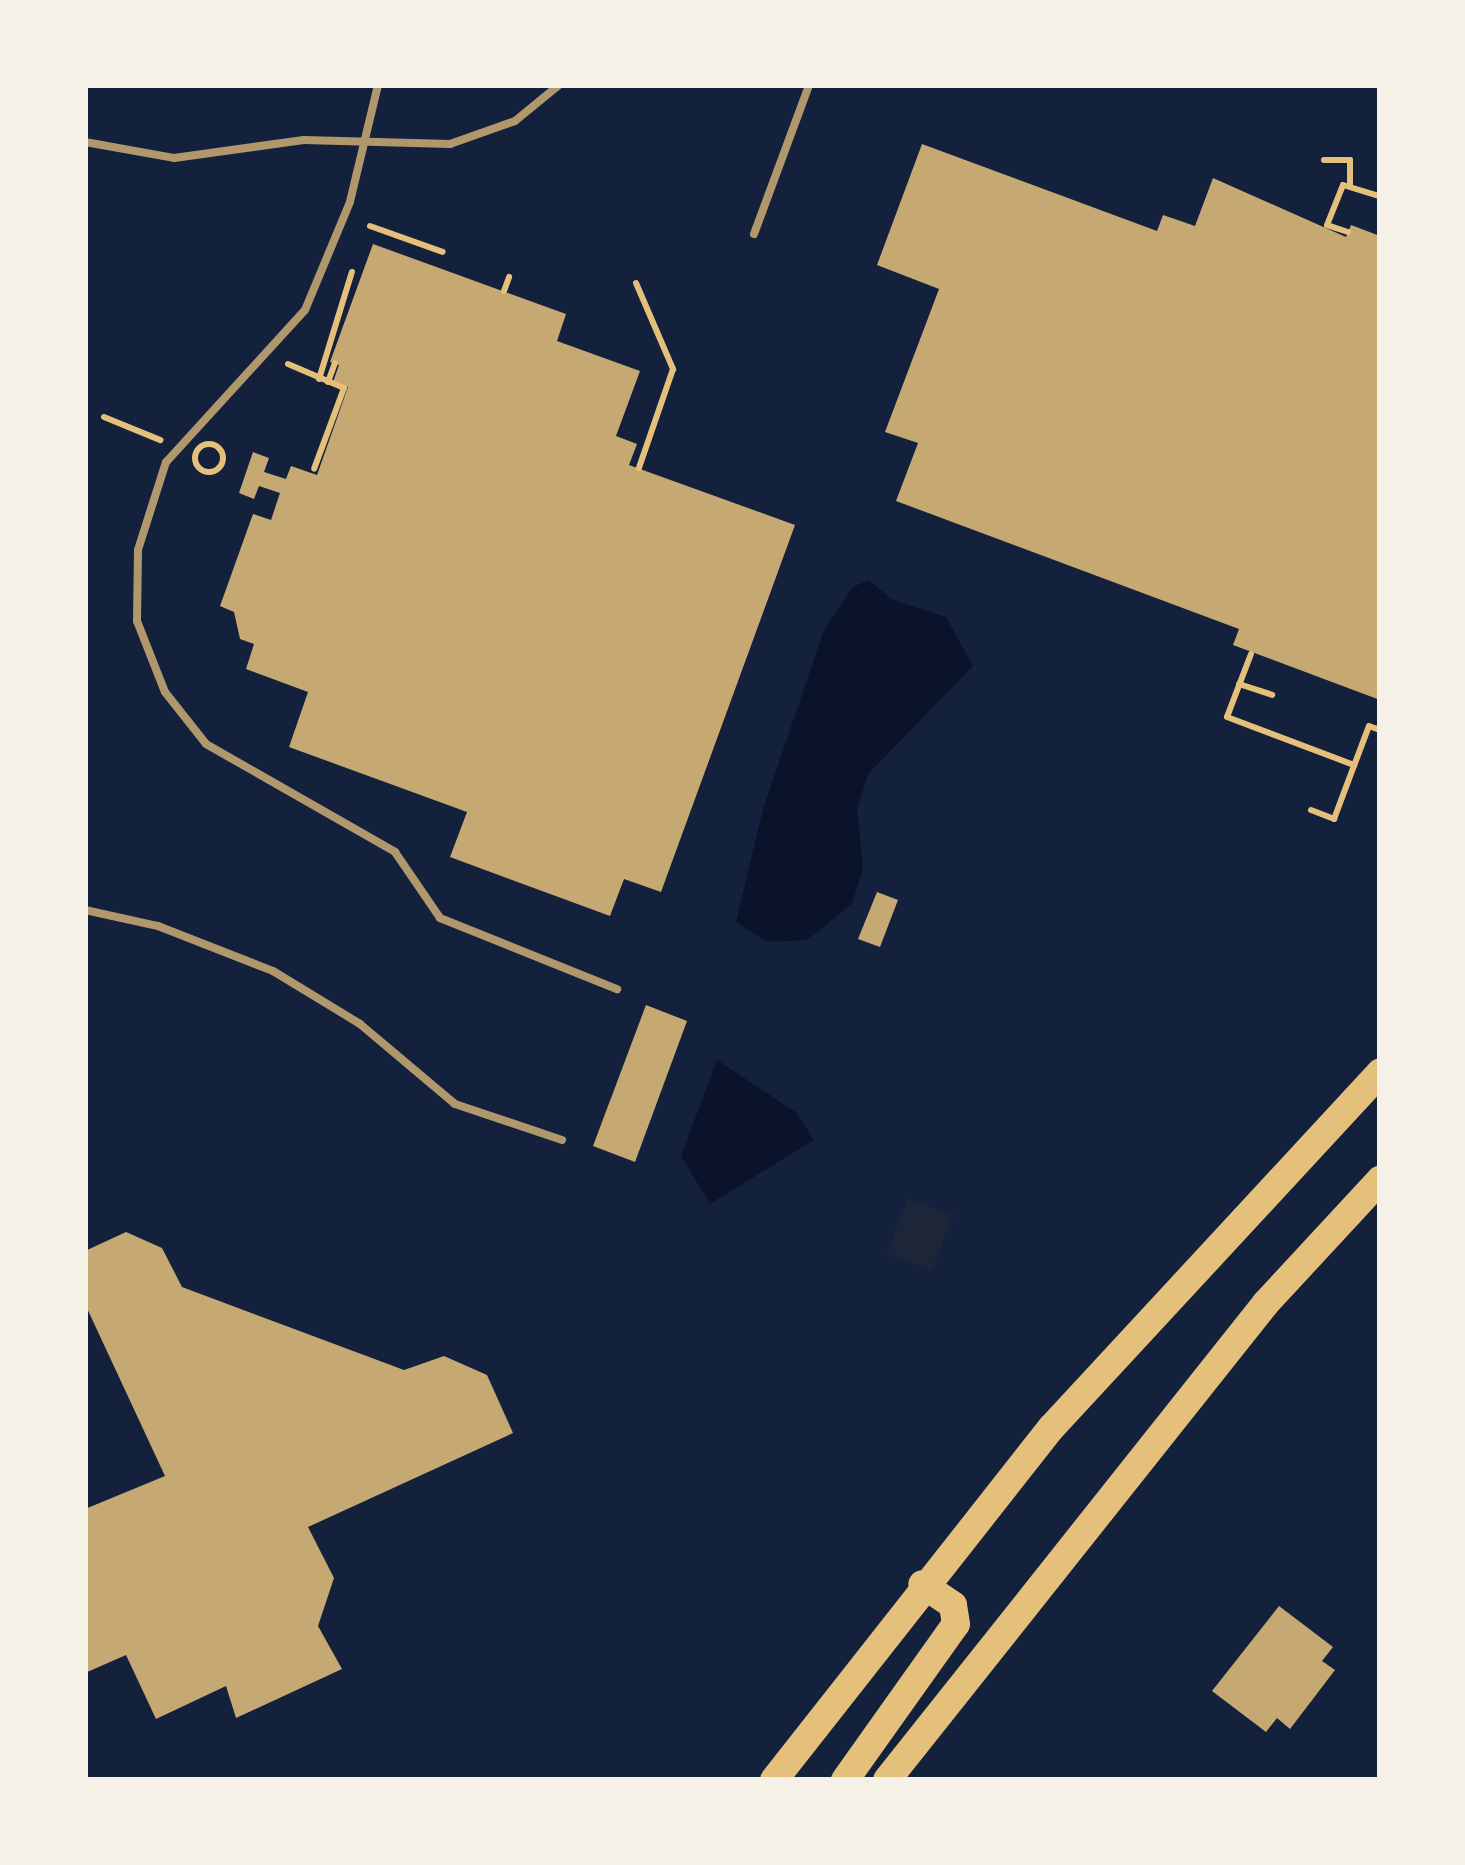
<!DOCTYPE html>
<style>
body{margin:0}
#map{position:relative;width:1465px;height:1865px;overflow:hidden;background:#14213d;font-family:"Source Sans 3",sans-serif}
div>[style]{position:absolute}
.green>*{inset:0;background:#1d2539}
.water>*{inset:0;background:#0b132b}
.building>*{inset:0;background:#c6a872}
.path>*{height:6px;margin:-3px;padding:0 3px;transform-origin:3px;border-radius:3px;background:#e5c07b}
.path>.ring{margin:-3px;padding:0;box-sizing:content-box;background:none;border:6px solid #e5c07b;border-radius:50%}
.service>*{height:8px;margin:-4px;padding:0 4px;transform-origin:4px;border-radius:4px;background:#b1986c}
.trunk>*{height:28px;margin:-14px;padding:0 14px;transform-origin:14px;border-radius:14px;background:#e5c07b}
span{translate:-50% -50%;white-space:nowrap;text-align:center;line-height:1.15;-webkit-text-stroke:8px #f6f1e7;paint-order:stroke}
.frame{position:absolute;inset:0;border:88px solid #f6f1e7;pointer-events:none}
</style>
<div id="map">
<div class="green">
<i style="clip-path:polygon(908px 1198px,953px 1215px,932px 1271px,887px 1254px)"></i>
</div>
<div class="water">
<i style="clip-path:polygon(869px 580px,893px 600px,946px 617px,973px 666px,868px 774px,857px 809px,863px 868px,852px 904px,807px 940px,767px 942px,736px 922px,763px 809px,824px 630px,853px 587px)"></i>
<i style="clip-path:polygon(717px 1060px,797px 1113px,814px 1140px,710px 1204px,681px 1156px)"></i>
</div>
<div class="building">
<i style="clip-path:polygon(922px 144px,1157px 231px,1163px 215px,1195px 226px,1213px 178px,1346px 237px,1351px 225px,1380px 236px,1380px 700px,1233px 645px,1239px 629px,896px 501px,918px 443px,885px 432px,939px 289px,877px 265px)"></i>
<i style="clip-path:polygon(373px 244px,566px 314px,557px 341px,640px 371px,616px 436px,637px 444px,629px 465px,795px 525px,661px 892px,624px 879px,610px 916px,450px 857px,467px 812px,289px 747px,308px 692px,246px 669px,254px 644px,240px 639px,234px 612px,220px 606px,253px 514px,271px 520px,280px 493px,259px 486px,254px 499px,239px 493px,253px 452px,269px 458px,264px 472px,286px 479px,291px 466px,317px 475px,348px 387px,333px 382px,339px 365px,330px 362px)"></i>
<i style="clip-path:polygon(877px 892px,898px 900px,880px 947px,858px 939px)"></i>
<i style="clip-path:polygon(646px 1005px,687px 1021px,635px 1162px,593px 1146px)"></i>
<i style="clip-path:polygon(126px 1232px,162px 1248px,182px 1287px,404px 1370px,444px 1356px,487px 1375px,513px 1433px,308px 1527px,334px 1578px,318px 1626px,342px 1669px,236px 1718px,226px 1686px,156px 1719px,126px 1655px,85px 1673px,85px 1509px,165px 1476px,85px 1304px,85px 1251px)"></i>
<i style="clip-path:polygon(1279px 1606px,1333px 1647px,1322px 1661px,1335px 1670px,1290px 1729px,1277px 1718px,1266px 1732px,1212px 1691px)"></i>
</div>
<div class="path">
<i style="left:1324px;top:160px;width:26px"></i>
<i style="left:1350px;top:160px;width:24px;rotate:90deg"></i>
<i style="left:370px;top:226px;width:77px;rotate:19.6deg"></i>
<i style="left:1348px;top:232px;width:22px;rotate:-162deg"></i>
<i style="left:1327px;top:225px;width:43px;rotate:-68.2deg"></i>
<i style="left:1343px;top:185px;width:39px;rotate:17deg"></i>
<i style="left:636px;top:283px;width:94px;rotate:66.7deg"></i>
<i style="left:673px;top:369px;width:105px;rotate:109deg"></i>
<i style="left:504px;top:291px;width:15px;rotate:-70deg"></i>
<i style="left:288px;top:364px;width:61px;rotate:23.2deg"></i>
<i style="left:344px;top:388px;width:86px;rotate:110.3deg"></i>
<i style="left:319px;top:379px;width:112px;rotate:-72.9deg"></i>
<i style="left:328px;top:382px;width:20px;rotate:-70deg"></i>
<i style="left:104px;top:417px;width:61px;rotate:22.3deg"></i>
<i class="ring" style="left:195px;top:444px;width:22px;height:22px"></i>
<i style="left:1251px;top:654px;width:67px;rotate:110.9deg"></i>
<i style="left:1227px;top:717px;width:136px;rotate:20.7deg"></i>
<i style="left:1239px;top:684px;width:35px;rotate:18deg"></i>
<i style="left:1311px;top:810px;width:25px;rotate:21deg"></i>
<i style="left:1334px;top:819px;width:99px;rotate:-69.4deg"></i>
<i style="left:1369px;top:726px;width:12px;rotate:20deg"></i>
</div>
<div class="service">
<i style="left:378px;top:85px;width:120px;rotate:103.5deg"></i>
<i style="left:350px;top:202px;width:117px;rotate:112.6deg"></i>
<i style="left:305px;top:310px;width:206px;rotate:132.4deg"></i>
<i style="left:166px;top:462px;width:92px;rotate:107.7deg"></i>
<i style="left:138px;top:550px;width:71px;rotate:90.8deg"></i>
<i style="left:137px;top:621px;width:76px;rotate:68.5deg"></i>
<i style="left:165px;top:692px;width:66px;rotate:51.7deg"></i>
<i style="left:206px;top:744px;width:218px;rotate:29.7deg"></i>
<i style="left:395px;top:852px;width:80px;rotate:55.7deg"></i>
<i style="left:440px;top:918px;width:191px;rotate:21.9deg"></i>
<i style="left:85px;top:142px;width:90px;rotate:10.2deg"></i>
<i style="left:174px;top:158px;width:131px;rotate:-7.9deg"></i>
<i style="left:304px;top:140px;width:146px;rotate:1.6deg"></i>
<i style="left:450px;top:144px;width:69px;rotate:-19.5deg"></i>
<i style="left:515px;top:121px;width:57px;rotate:-39.3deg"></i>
<i style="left:754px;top:234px;width:159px;rotate:-69.7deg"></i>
<i style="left:85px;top:910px;width:75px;rotate:12.4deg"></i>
<i style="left:158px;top:926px;width:123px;rotate:21.4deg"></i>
<i style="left:273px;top:971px;width:102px;rotate:31.3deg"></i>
<i style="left:360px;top:1024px;width:124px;rotate:40.1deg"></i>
<i style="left:455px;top:1104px;width:113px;rotate:18.6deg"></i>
</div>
<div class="trunk">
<i style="left:774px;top:1780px;width:449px;rotate:-51.8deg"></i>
<i style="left:1052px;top:1427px;width:483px;rotate:-47.2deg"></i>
<i style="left:845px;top:1780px;width:191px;rotate:-54.6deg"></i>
<i style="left:956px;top:1624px;width:19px;rotate:-99deg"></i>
<i style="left:953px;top:1605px;width:37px;rotate:-146deg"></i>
<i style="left:887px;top:1780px;width:609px;rotate:-51.53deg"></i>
<i style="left:1266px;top:1303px;width:168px;rotate:-47.2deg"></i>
</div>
<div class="frame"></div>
</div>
